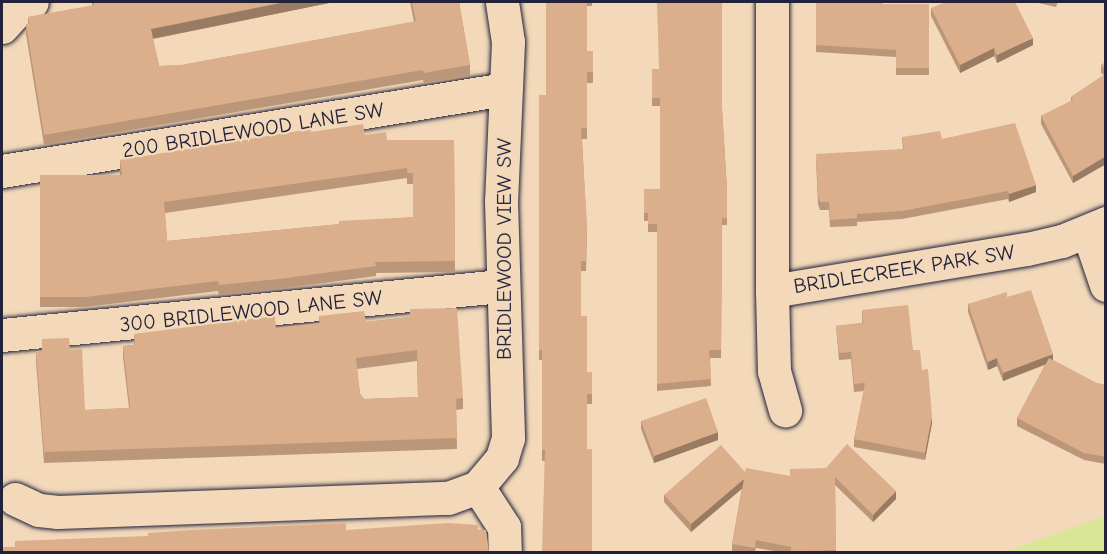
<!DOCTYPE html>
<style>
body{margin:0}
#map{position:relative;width:1107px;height:554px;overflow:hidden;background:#f3d9ba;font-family:"Comic Neue",sans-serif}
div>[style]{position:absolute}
.green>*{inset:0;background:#d9e597}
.roads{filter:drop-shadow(0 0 2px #22223b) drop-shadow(0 0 2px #22223b)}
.minor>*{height:33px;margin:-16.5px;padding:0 16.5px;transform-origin:16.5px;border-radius:16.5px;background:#f3d9ba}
.wall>*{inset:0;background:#bc9678}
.shaded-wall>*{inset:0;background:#997a62}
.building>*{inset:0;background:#dbae8c}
span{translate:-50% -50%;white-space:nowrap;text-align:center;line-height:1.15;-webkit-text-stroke:4.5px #f3d9ba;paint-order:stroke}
.street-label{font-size:21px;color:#22223b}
.frame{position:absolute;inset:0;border:3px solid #22223b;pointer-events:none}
</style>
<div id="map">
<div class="green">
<i style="clip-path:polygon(1105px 516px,1105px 552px,1005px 552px)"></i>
</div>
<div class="roads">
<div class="minor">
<i style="left:502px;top:2px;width:40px;rotate:81.5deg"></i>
<i style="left:508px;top:42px;width:159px;rotate:92.5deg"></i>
<i style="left:501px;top:201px;width:237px;rotate:88.3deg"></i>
<i style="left:508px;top:438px;width:21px;rotate:107deg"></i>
<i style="left:502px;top:458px;width:38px;rotate:130deg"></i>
<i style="left:478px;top:487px;width:48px;rotate:57deg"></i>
<i style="left:504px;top:527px;width:25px;rotate:88deg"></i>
<i style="left:772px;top:2px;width:289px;rotate:90deg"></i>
<i style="left:772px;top:291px;width:258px;rotate:-9.4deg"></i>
<i style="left:1027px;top:249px;width:36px;rotate:-13deg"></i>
<i style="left:1062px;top:241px;width:48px;rotate:-22.2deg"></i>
<i style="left:2px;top:27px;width:25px;rotate:-48deg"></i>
<i style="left:19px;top:8px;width:14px;rotate:-25deg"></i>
<i style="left:2px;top:171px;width:510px;rotate:-9.26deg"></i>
<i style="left:1088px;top:232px;width:56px;rotate:71.2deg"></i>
<i style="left:772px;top:291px;width:80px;rotate:88.6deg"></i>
<i style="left:774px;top:371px;width:41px;rotate:74.2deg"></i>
<i style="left:2px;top:335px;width:501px;rotate:-5.61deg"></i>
<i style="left:15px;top:499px;width:26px;rotate:25deg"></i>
<i style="left:39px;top:510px;width:19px;rotate:6deg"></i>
<i style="left:58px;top:512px;width:390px;rotate:-2.1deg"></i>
<i style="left:448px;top:498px;width:32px;rotate:-20deg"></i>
</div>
</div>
<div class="wall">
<i style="clip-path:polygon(92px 2px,334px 2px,153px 39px,159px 66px,182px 65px,414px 22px,410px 2px,459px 2px,470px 65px,470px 76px,424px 83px,423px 80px,44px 145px,26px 34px,26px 24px,28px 24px,28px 17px,92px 6px)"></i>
<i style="clip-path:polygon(546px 2px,592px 2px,592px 6px,587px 6px,587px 51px,593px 51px,593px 83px,587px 83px,587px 139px,582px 139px,587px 235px,586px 271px,581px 271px,581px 316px,587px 372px,592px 372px,592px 404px,587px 404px,545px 461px,542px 461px,542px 360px,539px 360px,539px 95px,546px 95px)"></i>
<i style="clip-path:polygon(816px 2px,883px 4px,929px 4px,929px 75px,896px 75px,896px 57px,816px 52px)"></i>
<i style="clip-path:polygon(1034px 2px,1058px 2px,1056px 7px)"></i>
<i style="clip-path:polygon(931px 8px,1033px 45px,997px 63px,994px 56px,960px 73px,931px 16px)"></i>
<i style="clip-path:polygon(1106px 62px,1106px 164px,1073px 183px,1041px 124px,1041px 116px,1071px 101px,1071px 97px,1104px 75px,1101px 73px,1101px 65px)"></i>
<i style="clip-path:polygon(652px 69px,722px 108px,727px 189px,727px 225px,722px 225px,721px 358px,710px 358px,711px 386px,657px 391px,657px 232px,648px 232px,648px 221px,644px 221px,644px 189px,660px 189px,660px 106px,652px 106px)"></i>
<i style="clip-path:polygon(evenodd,311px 132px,365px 135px,387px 140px,454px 140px,455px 272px,376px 273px,376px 276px,279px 289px,219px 295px,218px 291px,85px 307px,40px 307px,40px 175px,120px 175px,120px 160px,311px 132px,407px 178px,407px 184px,413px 184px,413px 217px,167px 241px,165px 213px,407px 178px)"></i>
<i style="clip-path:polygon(902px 137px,942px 139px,1036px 192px,1009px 202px,1008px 199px,902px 219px,857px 222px,857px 226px,830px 227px,829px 210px,820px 210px,818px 204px,816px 161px,903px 149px)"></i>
<i style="clip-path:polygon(1007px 297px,1053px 360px,1096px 383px,1106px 385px,1106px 464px,1084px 460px,1017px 426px,1017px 418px,1045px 365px,1003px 381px,997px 366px,988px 370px,968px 312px,968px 304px)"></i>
<i style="clip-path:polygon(862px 310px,913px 350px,922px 370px,932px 423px,925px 460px,854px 447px,854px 439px,864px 391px,854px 392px,851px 359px,839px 360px,836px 326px,862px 323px)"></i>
<i style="clip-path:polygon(evenodd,319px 316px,366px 322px,410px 317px,463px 398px,463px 409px,456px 410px,457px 449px,44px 463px,36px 362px,36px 351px,42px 351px,42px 339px,70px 350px,85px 410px,129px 408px,123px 357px,123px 346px,134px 345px,134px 334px,276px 328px,319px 323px,319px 316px,417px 361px,418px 397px,364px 399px,360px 394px,357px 369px,417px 361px)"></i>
<i style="clip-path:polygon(641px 421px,718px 440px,654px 463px,641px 429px)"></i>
<i style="clip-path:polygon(826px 468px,896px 499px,873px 522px,835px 485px,836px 552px,781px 552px,756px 548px,755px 552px,732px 552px,732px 544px,742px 488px,691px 532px,664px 502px,664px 495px,745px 472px,790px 476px)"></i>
</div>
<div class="shaded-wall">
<i style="clip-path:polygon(285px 2px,334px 2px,151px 39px,151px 29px)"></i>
<i style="clip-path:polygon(1033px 38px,1033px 45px,997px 63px,997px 55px)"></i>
<i style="clip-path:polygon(994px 48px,994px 56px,960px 73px,960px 65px)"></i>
<i style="clip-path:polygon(1106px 156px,1106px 164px,1073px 183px,1073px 176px)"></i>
<i style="clip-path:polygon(1036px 185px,1036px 192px,1009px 202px,1009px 194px)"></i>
<i style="clip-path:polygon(1053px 354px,1053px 361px,1003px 381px,1003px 373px)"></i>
<i style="clip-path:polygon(997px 358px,997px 366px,988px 370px,988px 362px)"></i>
<i style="clip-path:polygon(932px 416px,932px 423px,925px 460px,925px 453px)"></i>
<i style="clip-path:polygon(718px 432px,718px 440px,654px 463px,654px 456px)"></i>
<i style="clip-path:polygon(744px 479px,744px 487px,691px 532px,691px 524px)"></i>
<i style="clip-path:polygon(896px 491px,896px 499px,873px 522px,873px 515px)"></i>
</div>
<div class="building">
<i style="clip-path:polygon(93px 2px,285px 2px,151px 29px,159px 66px,182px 65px,416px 21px,412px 2px,459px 2px,470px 65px,424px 73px,423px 70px,44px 135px,26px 24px,29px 24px,28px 17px,94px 5px)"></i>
<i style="clip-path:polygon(546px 2px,587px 2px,587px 51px,593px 51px,593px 72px,587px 72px,587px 128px,581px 128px,587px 224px,586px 261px,581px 261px,581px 316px,587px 316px,587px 372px,592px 372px,592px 394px,587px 394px,587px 449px,592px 449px,592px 552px,542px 552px,545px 450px,542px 450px,542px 350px,539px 350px,539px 95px,546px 95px)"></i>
<i style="clip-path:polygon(657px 2px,722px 2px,722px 108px,727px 189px,727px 218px,722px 218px,721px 350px,709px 350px,711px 379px,657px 384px,657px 224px,648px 224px,648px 213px,644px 213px,644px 189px,660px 189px,660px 98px,652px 98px,652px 69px,659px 69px)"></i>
<i style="clip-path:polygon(816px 2px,883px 2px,883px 4px,929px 4px,929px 68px,896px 68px,896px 50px,816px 45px)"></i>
<i style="clip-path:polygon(946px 2px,1015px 2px,1033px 38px,997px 55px,994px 48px,960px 65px,931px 8px)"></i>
<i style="clip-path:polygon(1106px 62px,1106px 70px,1101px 65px)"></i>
<i style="clip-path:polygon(1106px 74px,1106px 156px,1073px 176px,1041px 116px,1073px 100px,1071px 97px)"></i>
<i style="clip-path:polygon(1015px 123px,1036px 185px,1009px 194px,1008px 191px,902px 211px,857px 214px,857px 218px,830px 220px,829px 202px,820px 202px,818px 196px,816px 154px,904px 149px,902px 137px,940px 131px,942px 139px)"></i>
<i style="clip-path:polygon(evenodd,363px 124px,365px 135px,386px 132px,387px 140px,454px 140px,455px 261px,375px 262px,376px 266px,279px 279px,219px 285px,218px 281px,85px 297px,40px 297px,40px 175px,122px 175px,120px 160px,311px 129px,311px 132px,363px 124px,407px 168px,407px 173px,413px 173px,413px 217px,339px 221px,339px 224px,167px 241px,164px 202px,407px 168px)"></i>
<i style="clip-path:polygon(1031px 290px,1053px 354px,1003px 373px,997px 358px,988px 362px,968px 304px,1007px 292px,1007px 297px)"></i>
<i style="clip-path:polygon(908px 305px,913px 350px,920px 350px,922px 370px,928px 369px,932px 416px,925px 453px,854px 439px,865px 383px,854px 384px,851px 352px,839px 353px,836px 326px,863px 323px,862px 310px)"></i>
<i style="clip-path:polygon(evenodd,457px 308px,463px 398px,456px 399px,457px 438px,44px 452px,36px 351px,42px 351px,42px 339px,69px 338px,70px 350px,82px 349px,85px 410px,130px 408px,123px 346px,135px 345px,134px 334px,275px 316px,276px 328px,320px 323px,319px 316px,364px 311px,366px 322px,410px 317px,410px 309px,457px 308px,417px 350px,418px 397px,364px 399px,360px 394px,356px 358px,417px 350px)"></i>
<i style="clip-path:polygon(1049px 358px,1096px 383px,1106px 385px,1106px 457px,1084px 453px,1017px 418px)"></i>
<i style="clip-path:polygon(706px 398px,718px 432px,654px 456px,641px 421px)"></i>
<i style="clip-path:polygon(847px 444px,896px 491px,873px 515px,835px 477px,836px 550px,791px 552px,791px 547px,756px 540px,755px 548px,732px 544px,744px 479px,691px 524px,664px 495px,721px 445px,745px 472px,746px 468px,790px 476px,790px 469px,826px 468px)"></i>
<i style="clip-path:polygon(346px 523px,346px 530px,448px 523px,478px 525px,478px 530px,486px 530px,489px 552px,3px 552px,3px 547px,15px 547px,15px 541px,148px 536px,148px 533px,191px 530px)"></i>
</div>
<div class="street-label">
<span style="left:253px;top:130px;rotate:-9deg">200 BRIDLEWOOD LANE SW</span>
<span style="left:504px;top:249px;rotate:-90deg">BRIDLEWOOD VIEW SW</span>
<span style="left:904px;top:269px;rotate:-9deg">BRIDLECREEK PARK SW</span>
<span style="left:251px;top:311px;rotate:-6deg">300 BRIDLEWOOD LANE SW</span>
</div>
<div class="frame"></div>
</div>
